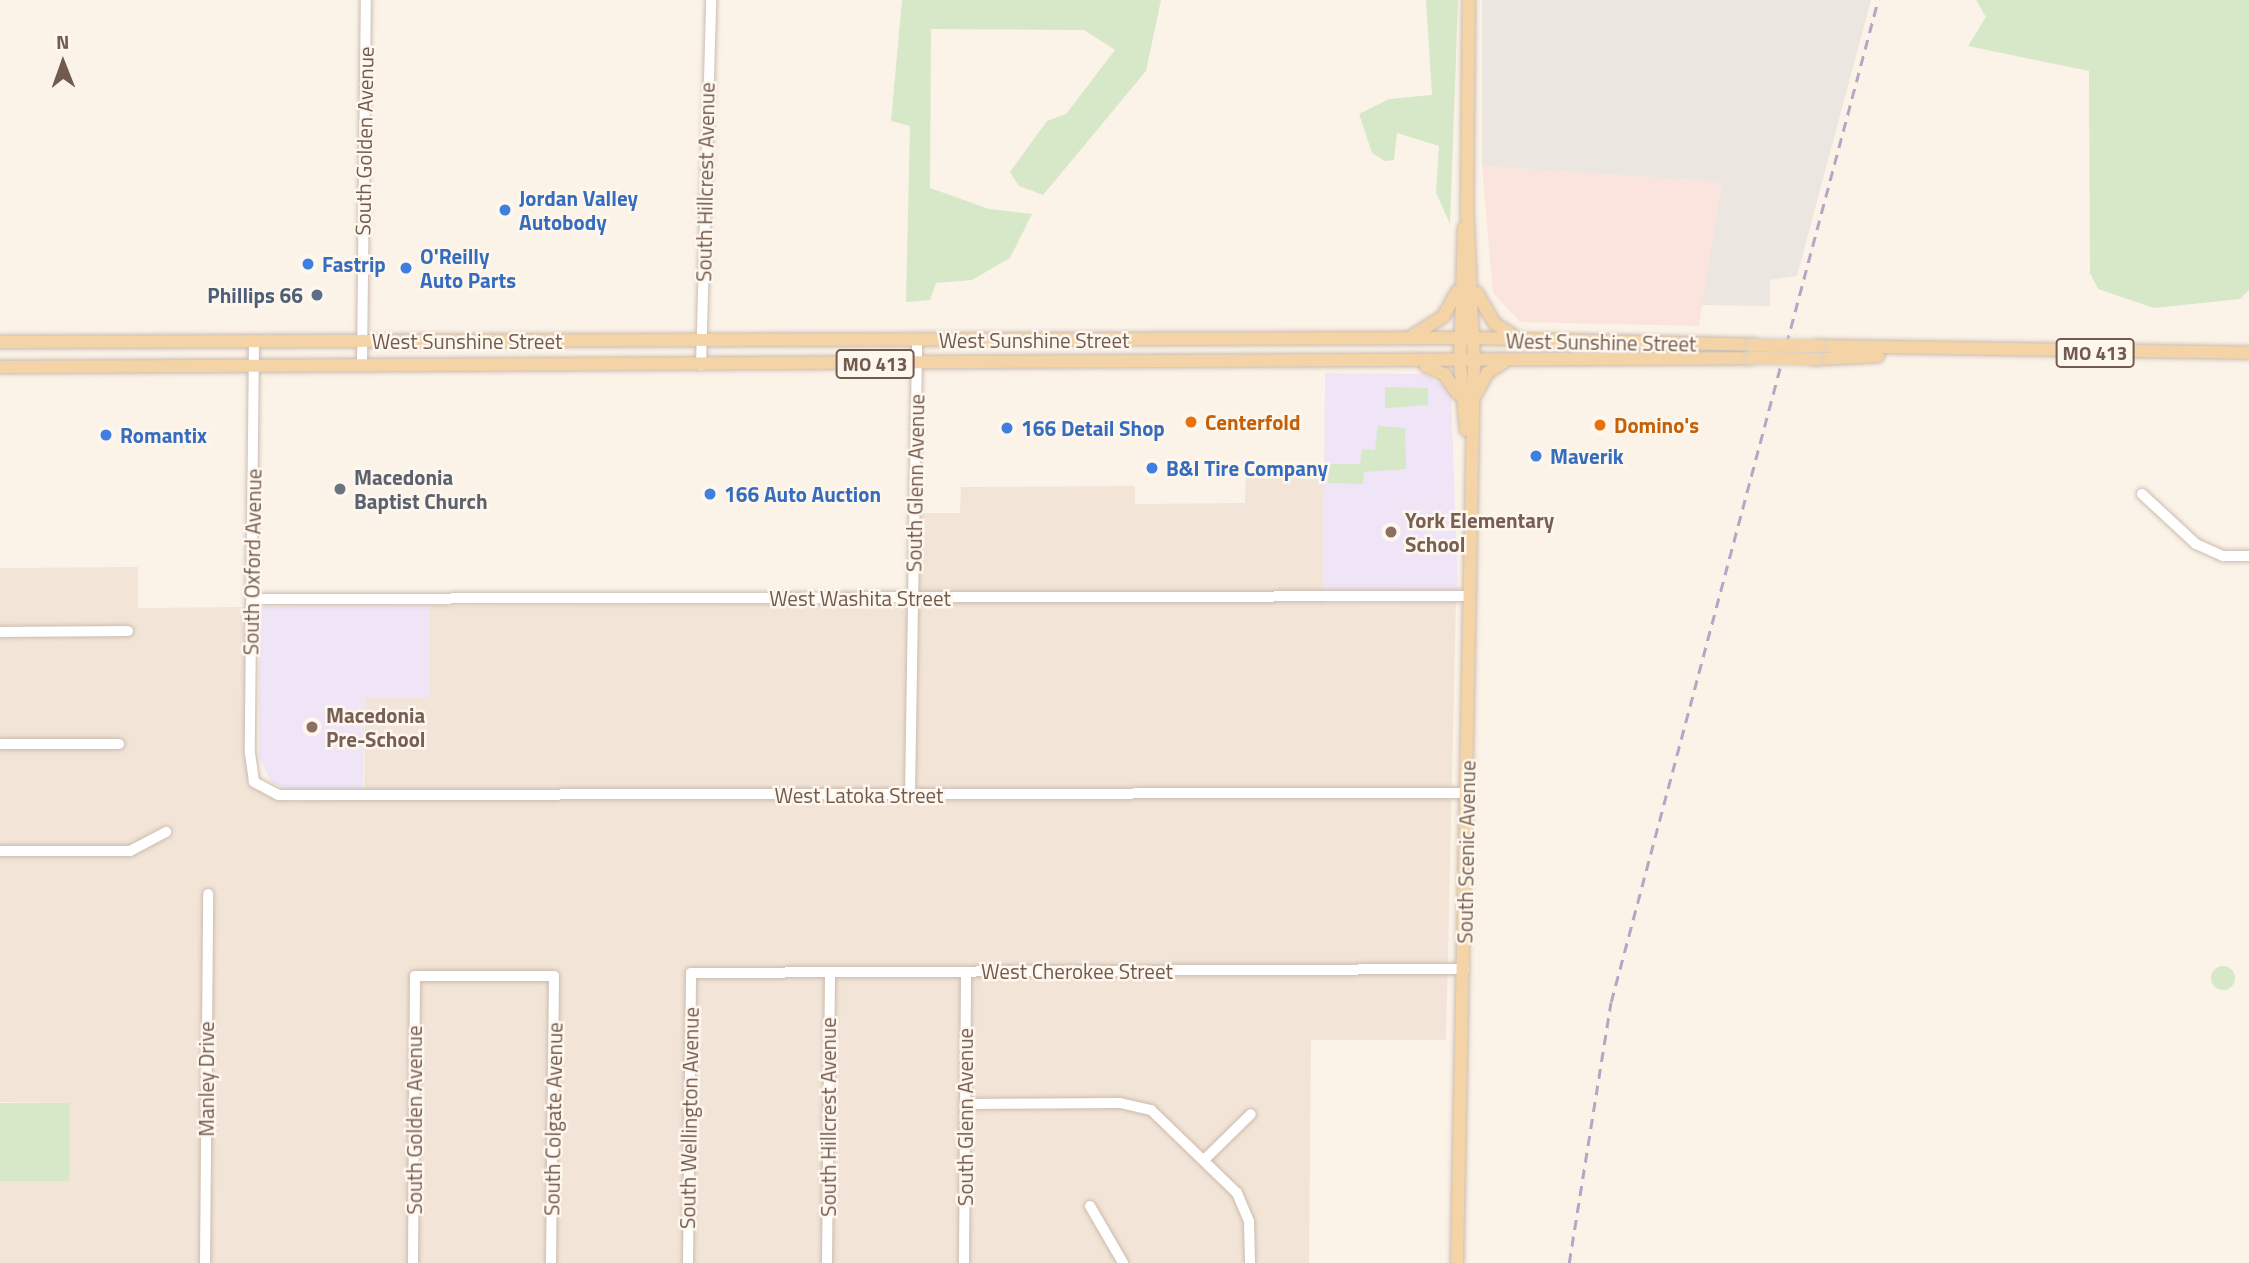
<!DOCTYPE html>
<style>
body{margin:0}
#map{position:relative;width:2249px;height:1263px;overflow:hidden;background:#fbf3e8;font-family:"Titillium Web",sans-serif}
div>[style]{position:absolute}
.residential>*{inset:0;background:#f2e5d7}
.commercial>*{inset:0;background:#fae4dd}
.industrial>*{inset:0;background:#ece6e1}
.education>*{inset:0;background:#f0e5f7}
.green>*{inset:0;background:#d6e8c7}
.round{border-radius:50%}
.roads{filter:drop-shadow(0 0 2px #ccbbaf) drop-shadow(0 0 2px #ccbbaf)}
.minor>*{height:10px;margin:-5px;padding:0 5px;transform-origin:5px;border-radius:5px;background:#fff}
.major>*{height:12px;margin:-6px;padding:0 6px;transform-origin:6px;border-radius:6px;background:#f4d4a6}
.rail>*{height:2.5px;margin-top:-1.25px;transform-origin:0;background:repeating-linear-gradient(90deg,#b5a7c4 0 10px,transparent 0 17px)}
.bridges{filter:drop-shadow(0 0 2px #d8d1cd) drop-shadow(0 0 2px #d8d1cd)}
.major-bridge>*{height:12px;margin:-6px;padding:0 6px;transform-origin:6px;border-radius:6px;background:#f4d4a6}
.dots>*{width:19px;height:19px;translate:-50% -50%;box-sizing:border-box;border:4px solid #fef7ee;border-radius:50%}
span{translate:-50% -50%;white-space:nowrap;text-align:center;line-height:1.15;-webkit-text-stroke:5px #fef7ee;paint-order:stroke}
.shield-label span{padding:2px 5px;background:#fef7ee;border:2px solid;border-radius:5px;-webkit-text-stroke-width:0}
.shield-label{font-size:19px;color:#735a4e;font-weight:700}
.street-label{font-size:21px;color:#735a4e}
.shop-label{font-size:21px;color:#366cbe;font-weight:700}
.left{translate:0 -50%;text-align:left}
.service-label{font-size:21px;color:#4e5e75;font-weight:700}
.right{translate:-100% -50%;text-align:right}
.food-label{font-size:21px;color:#c56008;font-weight:700}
.worship-label{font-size:21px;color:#5b616d;font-weight:700}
.education-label{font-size:21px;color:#785e54;font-weight:700}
.north{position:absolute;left:28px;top:28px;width:70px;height:70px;-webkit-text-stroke:5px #fef7ee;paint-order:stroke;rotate:359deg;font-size:19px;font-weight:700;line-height:28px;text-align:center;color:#735a4e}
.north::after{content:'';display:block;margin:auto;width:24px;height:32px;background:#735a4e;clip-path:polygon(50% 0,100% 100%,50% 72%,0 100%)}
</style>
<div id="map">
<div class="residential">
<i style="clip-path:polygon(1246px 473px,1324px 473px,1323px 603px,1456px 602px,1446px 1040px,1311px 1040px,1309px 1263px,0 1263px,0 1181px,69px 1181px,69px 1103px,0 1102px,0 568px,138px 567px,138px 608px,245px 607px,247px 761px,253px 787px,289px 802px,364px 799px,365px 698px,430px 697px,429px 606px,919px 603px,920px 513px,960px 513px,961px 487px,1135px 486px,1135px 504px,1245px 503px)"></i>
</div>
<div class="commercial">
<i style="clip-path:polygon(1482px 166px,1722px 182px,1699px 326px,1520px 322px,1493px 293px)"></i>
</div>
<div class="industrial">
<i style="clip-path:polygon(1482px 0,1871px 0,1797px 276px,1770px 280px,1770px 306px,1702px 305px,1722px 182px,1482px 166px)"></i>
</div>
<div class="education">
<i style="clip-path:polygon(1325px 373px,1424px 374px,1451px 390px,1458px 590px,1323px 592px)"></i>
<i style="clip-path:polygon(429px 606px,430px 697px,365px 698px,363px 790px,288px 790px,271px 782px,259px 757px,259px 607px)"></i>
</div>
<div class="green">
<i style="clip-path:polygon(902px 0,1161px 0,1146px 71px,1043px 195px,1019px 186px,1010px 172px,1047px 121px,1066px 114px,1115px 50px,1084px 30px,931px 29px,930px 188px,989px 209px,1032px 214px,1010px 258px,972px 280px,936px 283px,930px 300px,906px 302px,910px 126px,891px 121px)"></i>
<i style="clip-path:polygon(1426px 0,1458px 0,1450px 224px,1436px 193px,1439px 146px,1397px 133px,1394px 160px,1385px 161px,1372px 153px,1359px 114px,1389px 99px,1432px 95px)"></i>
<i style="clip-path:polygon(1976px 0,2249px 0,2249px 290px,2240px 299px,2154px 308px,2098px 289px,2090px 273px,2089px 71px,1968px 46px,1986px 17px)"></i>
<i style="clip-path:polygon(1385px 387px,1428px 388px,1428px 405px,1385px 408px)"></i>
<i style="clip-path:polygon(1378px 426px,1405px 428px,1406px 469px,1364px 472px,1363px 484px,1328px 483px,1329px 464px,1360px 464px,1362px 449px,1375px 450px)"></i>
<i class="round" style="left:2211px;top:966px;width:24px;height:24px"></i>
<i style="clip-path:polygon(0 1103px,69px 1103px,69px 1181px,0 1181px)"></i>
</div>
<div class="roads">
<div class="minor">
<i style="left:254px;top:341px;width:412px;rotate:90.6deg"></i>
<i style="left:250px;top:753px;width:29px;rotate:82deg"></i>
<i style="left:254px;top:782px;width:27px;rotate:28deg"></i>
<i style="left:278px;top:795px;width:1189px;rotate:-0.1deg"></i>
<i style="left:701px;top:365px;width:365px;rotate:-88.4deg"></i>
<i style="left:362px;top:366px;width:366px;rotate:-89.4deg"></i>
<i style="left:2142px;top:494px;width:74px;rotate:42.8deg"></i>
<i style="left:2196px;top:544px;width:30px;rotate:24deg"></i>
<i style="left:2223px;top:556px;width:26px"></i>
<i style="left:252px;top:599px;width:1217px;rotate:-0.14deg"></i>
<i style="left:0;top:632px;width:128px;rotate:-0.4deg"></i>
<i style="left:0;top:744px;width:119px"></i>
<i style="left:910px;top:795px;width:455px;rotate:-89.1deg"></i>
<i style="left:0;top:851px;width:130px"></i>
<i style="left:130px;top:851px;width:41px;rotate:-27.8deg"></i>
<i style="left:965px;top:1104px;width:155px;rotate:-0.4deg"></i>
<i style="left:1120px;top:1103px;width:32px;rotate:13deg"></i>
<i style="left:1151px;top:1110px;width:120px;rotate:44deg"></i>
<i style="left:1237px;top:1193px;width:30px;rotate:67deg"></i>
<i style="left:1249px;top:1221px;width:42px;rotate:88.6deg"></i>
<i style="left:1205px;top:1159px;width:64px;rotate:-44.4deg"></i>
<i style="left:1090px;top:1206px;width:66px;rotate:59.9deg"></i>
<i style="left:205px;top:1263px;width:369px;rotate:-89.5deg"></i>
<i style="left:413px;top:1263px;width:287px;rotate:-89.6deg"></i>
<i style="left:415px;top:976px;width:139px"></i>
<i style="left:554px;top:976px;width:287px;rotate:90.6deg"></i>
<i style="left:688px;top:1263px;width:290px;rotate:-89.4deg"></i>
<i style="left:691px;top:973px;width:773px;rotate:-0.3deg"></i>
<i style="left:827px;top:1263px;width:291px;rotate:-89.4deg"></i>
<i style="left:964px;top:1263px;width:291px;rotate:-89.6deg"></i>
</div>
<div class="major">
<i style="left:1464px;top:228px;width:135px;rotate:91.7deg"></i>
<i style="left:1460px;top:363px;width:67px;rotate:84.9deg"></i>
<i style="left:1477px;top:293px;width:34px;rotate:60deg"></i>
<i style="left:1494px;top:323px;width:27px;rotate:33deg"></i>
<i style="left:1412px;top:336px;width:36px;rotate:-32deg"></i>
<i style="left:1443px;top:317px;width:29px;rotate:-61deg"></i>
<i style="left:0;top:342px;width:1474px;rotate:-0.16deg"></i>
<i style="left:1474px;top:338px;width:279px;rotate:1.4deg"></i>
<i style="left:1818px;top:346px;width:431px;rotate:0.9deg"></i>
<i style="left:1815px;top:359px;width:63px;rotate:-2.7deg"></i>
<i style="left:1426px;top:366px;width:20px;rotate:24deg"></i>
<i style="left:1444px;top:374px;width:24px;rotate:55deg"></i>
<i style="left:0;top:367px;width:1751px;rotate:-0.29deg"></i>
<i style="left:1476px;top:394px;width:24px;rotate:-62deg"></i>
<i style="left:1487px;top:373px;width:20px;rotate:-33deg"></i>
<i style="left:1457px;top:1263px;width:900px;rotate:-88.92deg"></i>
<i style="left:1474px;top:363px;width:152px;rotate:-92.6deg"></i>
<i style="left:1467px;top:211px;width:211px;rotate:-89.5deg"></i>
</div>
</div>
<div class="rail">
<i style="left:1569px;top:1263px;width:264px;rotate:-80.9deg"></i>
<i style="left:1611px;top:1002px;width:1037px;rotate:-75.08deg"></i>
</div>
<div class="bridges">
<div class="major-bridge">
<i style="left:1753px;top:345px;width:65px;rotate:0.9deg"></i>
<i style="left:1751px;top:358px;width:64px;rotate:0.9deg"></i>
</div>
</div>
<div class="dots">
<i style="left:505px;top:210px;background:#3f7fe0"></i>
<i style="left:308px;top:264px;background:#3f7fe0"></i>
<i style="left:406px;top:268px;background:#3f7fe0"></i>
<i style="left:317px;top:295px;background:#5c6f8a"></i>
<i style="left:1191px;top:422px;background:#e8710a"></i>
<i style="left:1600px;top:425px;background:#e8710a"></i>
<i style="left:1007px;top:428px;background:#3f7fe0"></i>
<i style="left:106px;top:435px;background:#3f7fe0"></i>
<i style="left:1536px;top:456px;background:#3f7fe0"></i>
<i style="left:1152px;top:468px;background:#3f7fe0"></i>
<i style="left:340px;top:489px;background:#6b7280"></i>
<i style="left:710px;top:494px;background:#3f7fe0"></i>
<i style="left:1391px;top:532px;background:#8d6e63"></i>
<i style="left:312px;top:727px;background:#8d6e63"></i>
</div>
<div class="shield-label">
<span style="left:2095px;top:353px">MO 413</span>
<span style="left:875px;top:364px">MO 413</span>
</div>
<div class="street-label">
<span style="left:364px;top:141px;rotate:-89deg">South Golden Avenue</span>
<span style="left:705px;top:182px;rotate:-89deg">South Hillcrest Avenue</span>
<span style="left:1034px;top:340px">West Sunshine Street</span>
<span style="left:467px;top:341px">West Sunshine Street</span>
<span style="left:1601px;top:342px;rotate:1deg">West Sunshine Street</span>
<span style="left:915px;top:483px;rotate:-89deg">South Glenn Avenue</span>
<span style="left:252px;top:562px;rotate:-89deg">South Oxford Avenue</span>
<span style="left:860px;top:598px">West Washita Street</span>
<span style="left:859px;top:795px">West Latoka Street</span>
<span style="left:1466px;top:852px;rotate:-89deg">South Scenic Avenue</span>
<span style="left:1077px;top:971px">West Cherokee Street</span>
<span style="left:206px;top:1079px;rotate:-90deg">Manley Drive</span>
<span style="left:828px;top:1117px;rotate:-90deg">South Hillcrest Avenue</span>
<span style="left:965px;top:1117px;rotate:-90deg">South Glenn Avenue</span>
<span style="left:689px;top:1118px;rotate:-89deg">South Wellington Avenue</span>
<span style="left:553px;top:1119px;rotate:-89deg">South Colgate Avenue</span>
<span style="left:414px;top:1120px;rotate:-90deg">South Golden Avenue</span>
</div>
<div class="shop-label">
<span class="left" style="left:519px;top:210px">Jordan Valley<br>Autobody</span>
<span class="left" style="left:420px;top:268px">O'Reilly<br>Auto Parts</span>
<span class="left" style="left:322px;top:264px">Fastrip</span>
<span class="left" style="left:1021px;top:428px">166 Detail Shop</span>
<span class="left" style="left:120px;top:435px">Romantix</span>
<span class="left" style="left:1550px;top:456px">Maverik</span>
<span class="left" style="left:1166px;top:468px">B&amp;I Tire Company</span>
<span class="left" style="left:724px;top:494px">166 Auto Auction</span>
</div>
<div class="service-label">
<span class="right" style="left:303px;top:295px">Phillips 66</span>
</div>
<div class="food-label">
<span class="left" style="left:1205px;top:422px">Centerfold</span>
<span class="left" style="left:1614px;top:425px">Domino's</span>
</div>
<div class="worship-label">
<span class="left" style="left:354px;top:489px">Macedonia<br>Baptist Church</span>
</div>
<div class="education-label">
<span class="left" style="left:1405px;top:532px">York Elementary<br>School</span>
<span class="left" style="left:326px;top:727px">Macedonia<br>Pre-School</span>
</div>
<div class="north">N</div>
</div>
